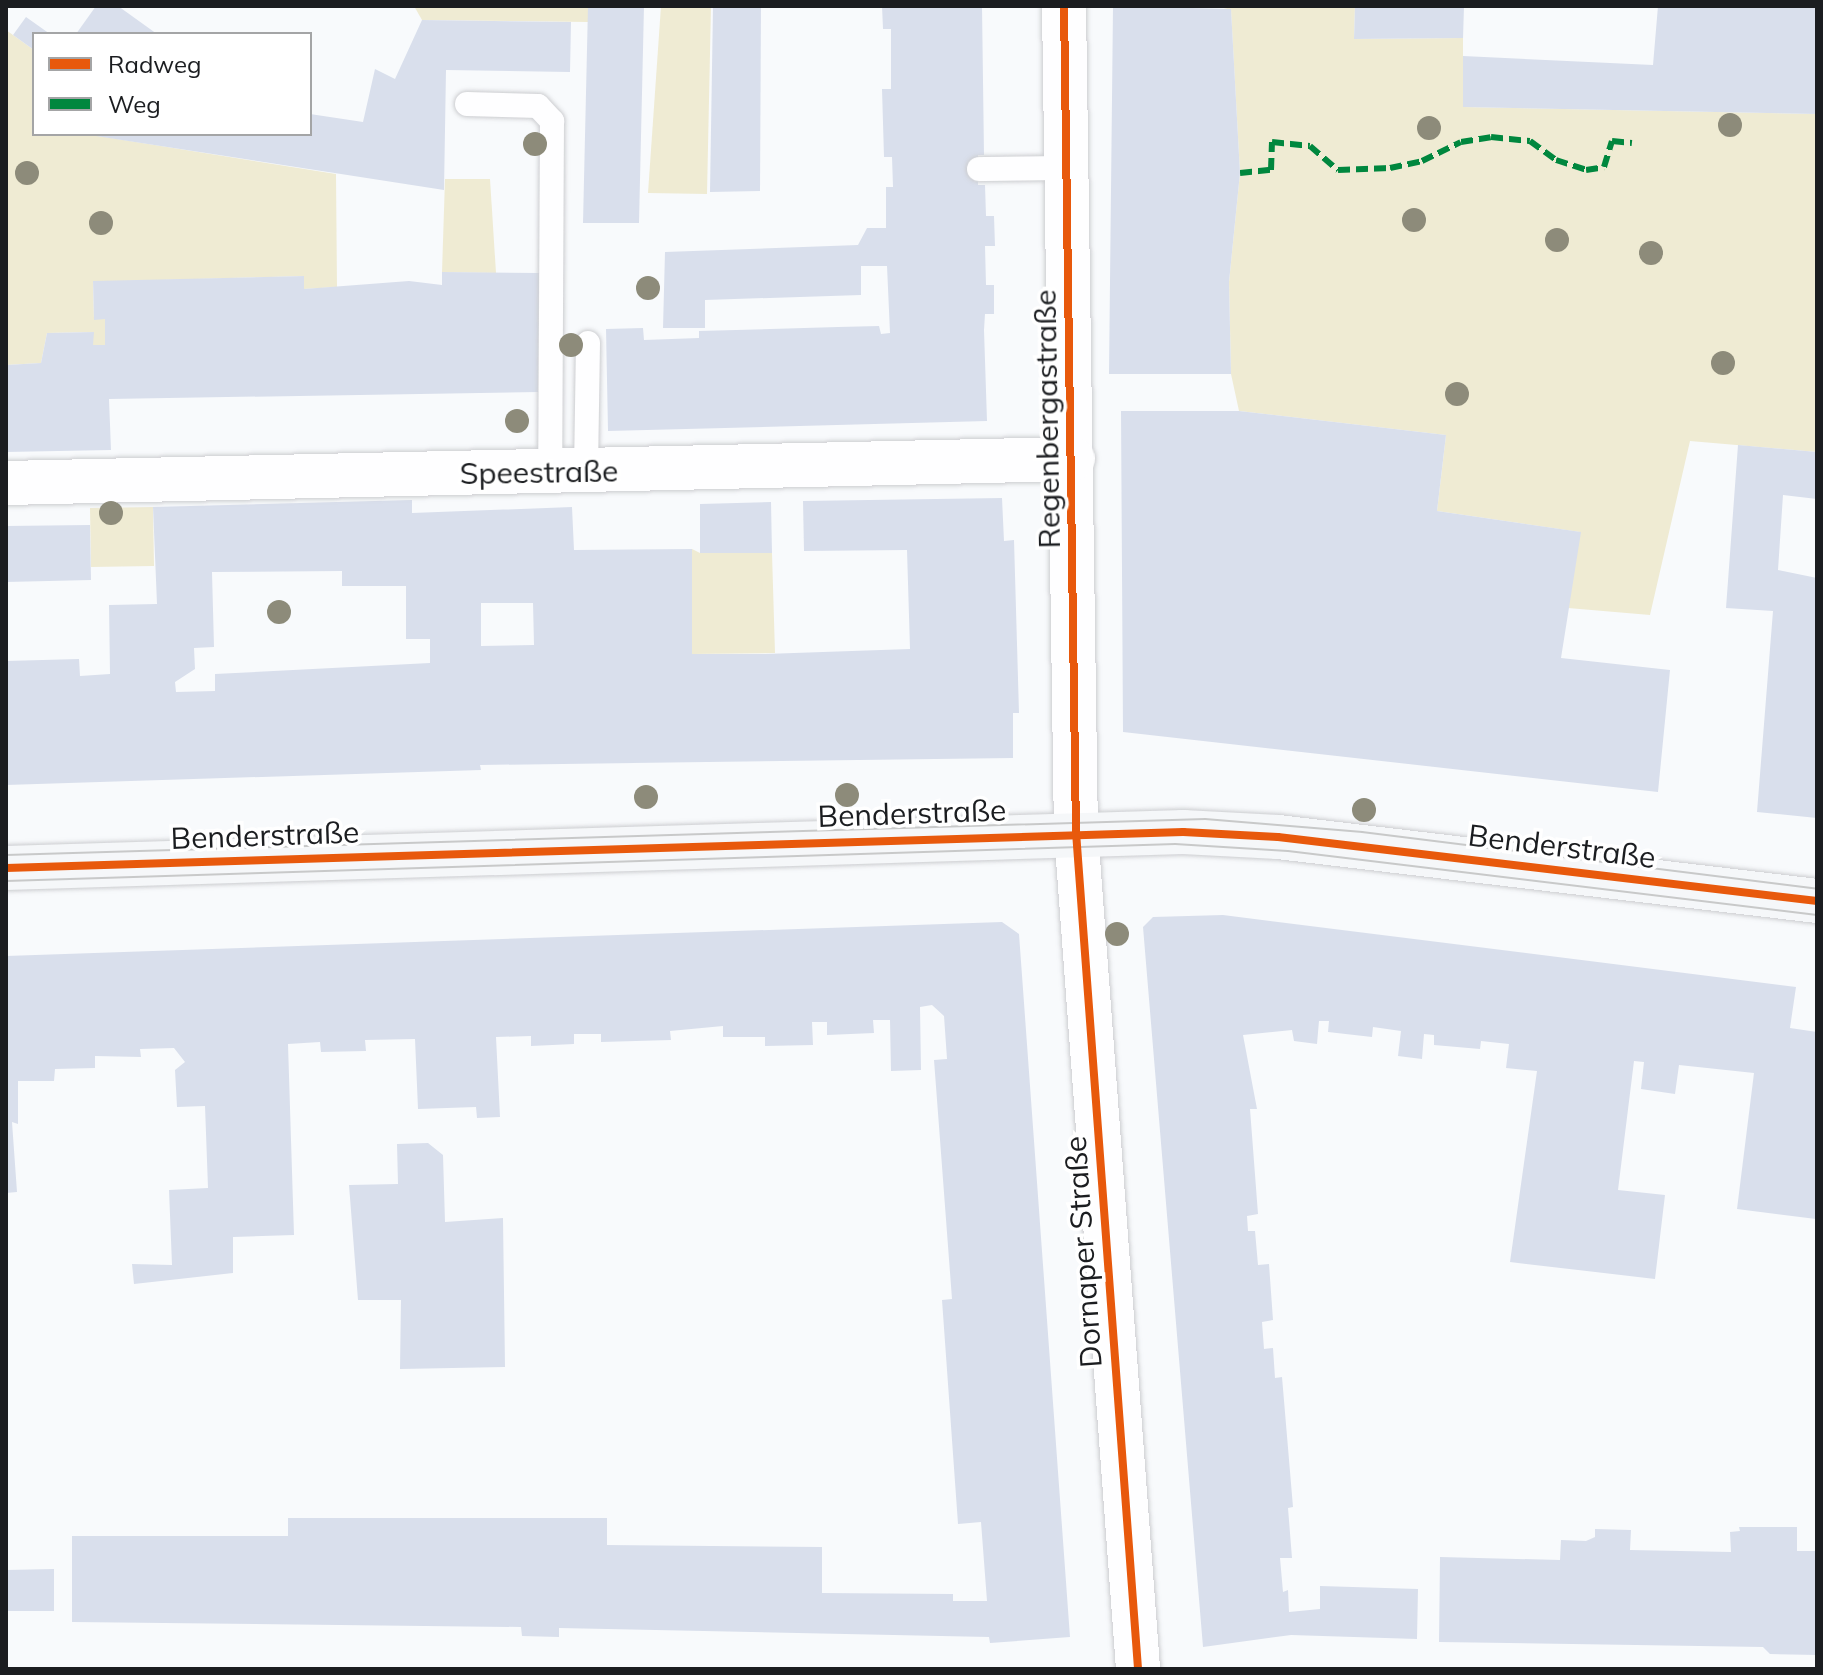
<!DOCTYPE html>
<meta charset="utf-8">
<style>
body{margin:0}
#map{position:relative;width:1823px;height:1675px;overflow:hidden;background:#f8fafc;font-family:Mulish,sans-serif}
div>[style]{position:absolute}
.green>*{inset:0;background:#efebd3}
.building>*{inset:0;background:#d9dfec}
.roads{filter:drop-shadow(0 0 2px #cccdd0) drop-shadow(0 0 2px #cccdd0)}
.lane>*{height:24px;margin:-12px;padding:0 12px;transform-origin:12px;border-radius:12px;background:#fefeff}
.street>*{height:44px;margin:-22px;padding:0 22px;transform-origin:22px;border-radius:22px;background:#fefeff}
.secondary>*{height:44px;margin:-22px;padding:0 22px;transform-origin:22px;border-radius:22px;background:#f5f7f9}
.tram>*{height:2px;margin:-1px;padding:0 1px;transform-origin:1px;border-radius:1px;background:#c8c9c9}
.quiet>*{height:6px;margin-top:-3px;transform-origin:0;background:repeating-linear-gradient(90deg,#00873e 0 12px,transparent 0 18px)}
.cycleway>*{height:8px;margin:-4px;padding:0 4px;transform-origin:4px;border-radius:4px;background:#e8590c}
.trees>*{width:24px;height:24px;margin:-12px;border-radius:50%;background:#8d8b7a}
span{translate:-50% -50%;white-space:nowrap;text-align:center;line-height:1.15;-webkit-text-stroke:7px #fff;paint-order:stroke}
.street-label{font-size:30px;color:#1b1d20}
.frame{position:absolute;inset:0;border:8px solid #1b1d20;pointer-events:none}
.legend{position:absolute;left:32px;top:32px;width:280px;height:104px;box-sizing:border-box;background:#fff;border:2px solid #a4a5a6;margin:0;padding:10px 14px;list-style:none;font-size:24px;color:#1b1d20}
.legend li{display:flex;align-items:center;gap:16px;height:40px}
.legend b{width:40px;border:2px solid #a4a5a6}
</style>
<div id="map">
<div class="green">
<i style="clip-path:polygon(414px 6px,588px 6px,588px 22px,422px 20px)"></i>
<i style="clip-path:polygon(661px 6px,711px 6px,707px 194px,648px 193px)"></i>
<i style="clip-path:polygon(1216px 6px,1355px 6px,1354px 39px,1463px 38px,1463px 107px,1817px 114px,1817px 452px,1690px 441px,1650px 615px,1568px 608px,1580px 532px,1437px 511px,1446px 435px,1239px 411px,1231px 374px,1229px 282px,1240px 173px,1231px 10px)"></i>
<i style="clip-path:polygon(6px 30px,34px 50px,34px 134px,86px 134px,336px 174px,337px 287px,304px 289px,303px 276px,93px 282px,94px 319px,105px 319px,105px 345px,93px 345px,93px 332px,47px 333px,41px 363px,6px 365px)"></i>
<i style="clip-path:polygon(445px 179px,490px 179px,496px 273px,442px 272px)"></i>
<i style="clip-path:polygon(153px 507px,154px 566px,91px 567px,90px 508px)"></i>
<i style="clip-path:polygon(692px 549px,700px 553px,772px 553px,775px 653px,692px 654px)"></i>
</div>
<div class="building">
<i style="clip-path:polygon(96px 6px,118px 6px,157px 34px,76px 34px)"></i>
<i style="clip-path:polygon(588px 6px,644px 6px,639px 223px,583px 223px)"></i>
<i style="clip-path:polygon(713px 6px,761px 6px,760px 191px,710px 192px)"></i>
<i style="clip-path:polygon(882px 6px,982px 6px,984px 155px,978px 155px,978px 185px,985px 185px,986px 216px,994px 216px,995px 246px,985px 246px,986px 285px,994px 285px,994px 314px,985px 314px,984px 330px,987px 421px,608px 431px,606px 329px,643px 328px,644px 340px,699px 338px,699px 331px,838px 327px,879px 326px,881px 334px,890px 333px,887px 266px,861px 266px,861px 295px,705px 300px,705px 328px,663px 328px,665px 252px,858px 245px,867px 228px,886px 228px,886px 187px,893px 187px,892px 157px,884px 157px,882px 89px,891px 89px,891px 29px,883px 29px)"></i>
<i style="clip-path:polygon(1113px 6px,1231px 9px,1240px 173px,1229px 282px,1231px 374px,1109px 374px)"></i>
<i style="clip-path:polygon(1355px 6px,1464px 6px,1463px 38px,1354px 39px)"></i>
<i style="clip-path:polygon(1658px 6px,1817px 6px,1817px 114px,1463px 107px,1463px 56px,1653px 65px)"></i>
<i style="clip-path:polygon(26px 17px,50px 34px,34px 34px,34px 50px,13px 35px)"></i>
<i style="clip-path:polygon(422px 20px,571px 22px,570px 72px,446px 70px,444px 190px,96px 136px,310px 134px,310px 114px,363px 122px,375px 69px,395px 79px)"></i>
<i style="clip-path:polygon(442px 272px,539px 273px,538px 392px,109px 399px,111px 450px,6px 452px,6px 365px,41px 363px,47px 333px,94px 332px,93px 345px,105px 345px,105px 319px,94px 320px,93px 281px,304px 276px,304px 289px,409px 281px,442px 285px)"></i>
<i style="clip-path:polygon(1121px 411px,1239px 411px,1446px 435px,1437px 511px,1581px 532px,1561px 658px,1670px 670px,1658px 792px,1123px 732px)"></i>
<i style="clip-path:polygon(1738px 445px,1817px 452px,1817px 499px,1783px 495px,1778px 570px,1817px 578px,1817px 818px,1757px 812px,1773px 611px,1726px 608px)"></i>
<i style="clip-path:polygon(evenodd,1002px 498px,1004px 541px,1014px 540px,1019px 713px,1013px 713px,1013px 758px,480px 765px,481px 770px,6px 785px,6px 661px,79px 659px,80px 676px,110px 674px,109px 605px,157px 604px,153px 507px,412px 500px,412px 513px,572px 507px,574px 550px,692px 549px,692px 654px,765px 654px,910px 649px,907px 550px,804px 551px,803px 501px,1002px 498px,342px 571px,342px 586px,406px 586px,406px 639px,430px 639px,430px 663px,215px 674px,215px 691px,176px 692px,175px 682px,195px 669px,194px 648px,214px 647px,212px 572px,342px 571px,1002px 498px,481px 603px,533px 603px,534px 645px,481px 646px,481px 603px)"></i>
<i style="clip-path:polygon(771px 502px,772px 553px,700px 553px,700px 504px)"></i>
<i style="clip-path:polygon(90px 525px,91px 580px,6px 582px,6px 526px)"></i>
<i style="clip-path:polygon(1223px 915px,1796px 987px,1790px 1028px,1817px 1032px,1816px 1219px,1737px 1209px,1754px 1073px,1679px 1065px,1675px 1094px,1641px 1089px,1644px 1062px,1634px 1061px,1618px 1190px,1665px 1195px,1655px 1279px,1510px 1262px,1537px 1071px,1506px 1068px,1509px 1044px,1481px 1041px,1480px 1049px,1434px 1045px,1434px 1035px,1424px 1034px,1422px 1059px,1398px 1056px,1401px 1031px,1373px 1027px,1372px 1037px,1328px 1032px,1329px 1021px,1319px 1021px,1317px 1044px,1294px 1041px,1292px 1030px,1243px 1035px,1257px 1109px,1250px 1109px,1258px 1214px,1247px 1216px,1248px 1231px,1255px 1231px,1258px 1265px,1269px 1264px,1273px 1320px,1262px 1322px,1264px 1349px,1273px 1348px,1275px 1378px,1282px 1377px,1293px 1507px,1288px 1508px,1292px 1558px,1280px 1558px,1283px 1592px,1288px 1590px,1289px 1612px,1320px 1609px,1320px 1586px,1418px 1589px,1417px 1639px,1291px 1635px,1203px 1647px,1143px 927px,1153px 917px)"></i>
<i style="clip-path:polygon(1002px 922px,1019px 934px,1070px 1637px,990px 1643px,989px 1637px,559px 1628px,559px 1637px,522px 1636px,521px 1627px,72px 1622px,72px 1536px,288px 1536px,288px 1518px,607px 1518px,607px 1545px,822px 1547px,822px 1593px,953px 1594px,953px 1601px,987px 1601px,981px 1522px,958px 1524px,942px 1300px,952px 1299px,934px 1060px,947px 1059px,944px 1016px,932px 1005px,920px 1007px,921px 1070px,891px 1071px,890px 1020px,873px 1020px,874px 1033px,827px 1035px,827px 1022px,812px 1022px,813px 1045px,765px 1046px,765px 1037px,723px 1037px,723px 1026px,670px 1031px,671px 1040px,601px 1042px,601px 1034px,574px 1034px,574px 1044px,531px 1046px,531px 1036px,496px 1037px,500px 1117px,477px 1118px,476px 1107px,418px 1109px,415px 1039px,365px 1040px,366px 1051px,321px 1052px,320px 1042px,288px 1044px,294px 1235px,233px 1237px,233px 1273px,134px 1284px,132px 1264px,172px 1265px,169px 1190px,208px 1188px,205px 1106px,177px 1107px,175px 1070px,185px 1062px,174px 1048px,140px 1049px,141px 1057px,95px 1056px,95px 1068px,55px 1069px,54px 1081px,18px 1081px,18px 1124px,12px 1122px,17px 1192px,6px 1193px,6px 956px)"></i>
<i style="clip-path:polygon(428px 1143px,443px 1155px,445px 1222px,503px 1218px,505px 1367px,400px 1369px,401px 1300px,358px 1300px,349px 1185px,398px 1184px,397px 1144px)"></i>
<i style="clip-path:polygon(1739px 1527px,1797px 1527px,1797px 1551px,1817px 1551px,1817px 1655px,1770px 1654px,1763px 1647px,1439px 1642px,1440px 1557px,1560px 1560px,1561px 1540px,1586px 1541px,1595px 1537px,1595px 1529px,1631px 1530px,1630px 1550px,1731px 1552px,1730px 1532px,1740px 1531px)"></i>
<i style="clip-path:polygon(54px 1569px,54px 1611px,6px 1611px,6px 1570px)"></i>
</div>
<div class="roads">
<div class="lane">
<i style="left:467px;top:104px;width:71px;rotate:1.6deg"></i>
<i style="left:538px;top:106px;width:21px;rotate:47deg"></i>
<i style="left:552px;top:121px;width:351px;rotate:90.3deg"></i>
<i style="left:979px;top:169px;width:88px;rotate:-0.7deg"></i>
<i style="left:586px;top:470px;width:127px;rotate:-89.1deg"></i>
</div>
<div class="street">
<i style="left:1064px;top:6px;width:826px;rotate:89.17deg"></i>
<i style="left:1076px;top:832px;width:839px;rotate:85.76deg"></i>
<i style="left:6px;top:483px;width:1067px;rotate:-1.29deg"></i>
</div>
<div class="secondary">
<i style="left:6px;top:868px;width:1178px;rotate:-1.75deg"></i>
<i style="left:1183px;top:832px;width:95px;rotate:3deg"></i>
<i style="left:1278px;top:837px;width:543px;rotate:6.77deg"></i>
</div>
</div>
<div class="tram">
<i style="left:6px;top:855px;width:1200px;rotate:-1.72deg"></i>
<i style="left:1205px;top:819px;width:158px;rotate:4.7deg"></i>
<i style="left:1362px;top:832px;width:459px;rotate:7.1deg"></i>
<i style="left:6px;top:881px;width:1170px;rotate:-1.81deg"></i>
<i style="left:1175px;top:844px;width:113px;rotate:3.5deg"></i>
<i style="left:1288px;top:851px;width:533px;rotate:6.9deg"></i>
</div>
<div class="quiet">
<i style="left:1240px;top:173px;width:31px;rotate:-6deg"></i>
<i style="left:1271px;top:170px;width:28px;rotate:-88deg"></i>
<i style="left:1272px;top:142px;width:38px;rotate:6deg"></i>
<i style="left:1310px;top:146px;width:37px;rotate:41deg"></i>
<i style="left:1338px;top:170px;width:52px;rotate:-2.2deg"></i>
<i style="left:1390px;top:168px;width:33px;rotate:-12deg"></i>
<i style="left:1422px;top:161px;width:43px;rotate:-26deg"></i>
<i style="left:1461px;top:142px;width:30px;rotate:-9deg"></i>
<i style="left:1491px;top:137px;width:39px;rotate:6deg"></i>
<i style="left:1530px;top:141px;width:32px;rotate:36deg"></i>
<i style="left:1556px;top:160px;width:32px;rotate:18deg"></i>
<i style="left:1586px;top:170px;width:18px;rotate:-9deg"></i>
<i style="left:1604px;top:167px;width:27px;rotate:-73deg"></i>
<i style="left:1612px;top:141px;width:20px;rotate:6deg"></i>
</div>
<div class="cycleway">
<i style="left:1064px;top:6px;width:826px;rotate:89.17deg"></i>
<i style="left:1076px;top:832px;width:839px;rotate:85.76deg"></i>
<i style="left:6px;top:868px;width:1178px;rotate:-1.75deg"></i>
<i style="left:1183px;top:832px;width:95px;rotate:3deg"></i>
<i style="left:1278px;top:837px;width:543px;rotate:6.77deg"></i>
</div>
<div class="trees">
<i style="left:1730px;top:125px"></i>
<i style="left:1429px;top:128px"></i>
<i style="left:535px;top:144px"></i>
<i style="left:27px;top:173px"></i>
<i style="left:1414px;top:220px"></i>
<i style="left:101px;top:223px"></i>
<i style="left:1557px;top:240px"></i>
<i style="left:1651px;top:253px"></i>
<i style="left:648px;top:288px"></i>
<i style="left:571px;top:345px"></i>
<i style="left:1723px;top:363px"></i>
<i style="left:1457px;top:394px"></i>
<i style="left:517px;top:421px"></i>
<i style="left:111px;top:513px"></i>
<i style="left:279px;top:612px"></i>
<i style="left:847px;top:795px"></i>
<i style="left:646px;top:797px"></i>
<i style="left:1364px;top:810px"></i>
<i style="left:1117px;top:934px"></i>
</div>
<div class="street-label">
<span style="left:1047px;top:419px;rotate:-91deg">Regenbergastraße</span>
<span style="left:539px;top:472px;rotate:-1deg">Speestraße</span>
<span style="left:912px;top:813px;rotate:-2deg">Benderstraße</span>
<span style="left:265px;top:835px;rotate:-2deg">Benderstraße</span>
<span style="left:1562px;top:846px;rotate:7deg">Benderstraße</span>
<span style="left:1083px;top:1252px;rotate:-94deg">Dornaper Straße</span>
</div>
<div class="frame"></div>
<ul class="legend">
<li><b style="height:10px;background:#e8590c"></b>Radweg</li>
<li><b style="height:10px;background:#00873e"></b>Weg</li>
</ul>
</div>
